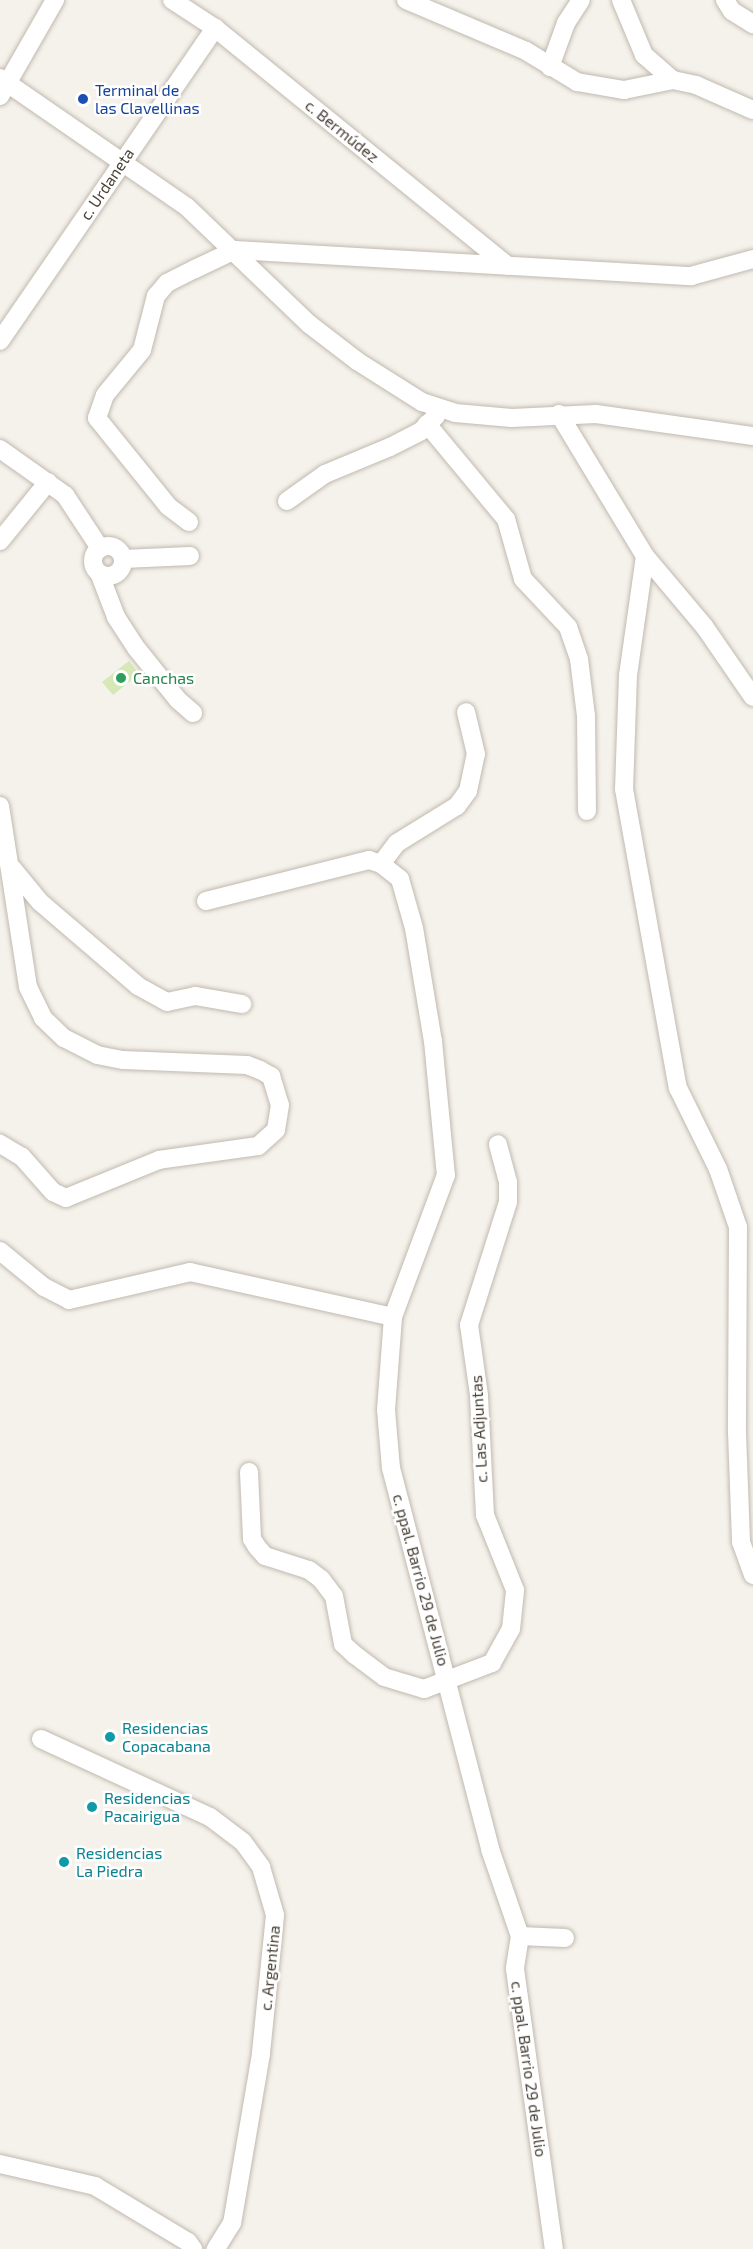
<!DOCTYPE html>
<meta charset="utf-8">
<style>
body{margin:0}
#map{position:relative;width:753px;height:2249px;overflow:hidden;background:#f5f2ec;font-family:"Exo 2",sans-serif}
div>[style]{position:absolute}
.green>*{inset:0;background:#d5e8b6}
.roads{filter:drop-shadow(0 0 2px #c1b9ae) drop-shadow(0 0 2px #c1b9ae)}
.minor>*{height:18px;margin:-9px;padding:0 9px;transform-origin:9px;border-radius:9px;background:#fff}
.minor>.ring{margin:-9px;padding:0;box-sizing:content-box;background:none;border:18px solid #fff;border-radius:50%}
.dots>*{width:16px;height:16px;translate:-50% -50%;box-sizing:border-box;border:3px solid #fff;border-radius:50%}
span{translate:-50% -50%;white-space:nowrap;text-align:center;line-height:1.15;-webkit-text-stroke:5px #fff;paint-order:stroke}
.transit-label{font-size:16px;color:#164399}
.left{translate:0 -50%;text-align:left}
.street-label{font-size:16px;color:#4a4239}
.leisure-label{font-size:16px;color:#27864d}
.culture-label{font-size:16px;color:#0d838f}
</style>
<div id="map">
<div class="green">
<i style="clip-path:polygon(129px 661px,139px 674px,113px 695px,102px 682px)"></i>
</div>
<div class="roads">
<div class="minor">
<i style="left:172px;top:0;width:51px;rotate:33.1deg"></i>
<i style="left:215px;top:28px;width:377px;rotate:39.1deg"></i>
<i style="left:406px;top:0;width:130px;rotate:23deg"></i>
<i style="left:526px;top:51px;width:60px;rotate:31.3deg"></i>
<i style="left:577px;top:82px;width:48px;rotate:9.7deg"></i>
<i style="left:624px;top:90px;width:50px;rotate:-11.5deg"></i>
<i style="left:673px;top:80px;width:24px;rotate:12deg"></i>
<i style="left:696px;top:85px;width:62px;rotate:23.7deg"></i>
<i style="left:621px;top:0;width:60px;rotate:67.3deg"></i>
<i style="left:644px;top:55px;width:38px;rotate:41deg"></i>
<i style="left:725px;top:0;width:13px;rotate:58deg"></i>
<i style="left:732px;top:11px;width:25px;rotate:32deg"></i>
<i style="left:550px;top:67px;width:47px;rotate:-70deg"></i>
<i style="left:566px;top:23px;width:27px;rotate:-57deg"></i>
<i style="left:0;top:78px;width:227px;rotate:34.6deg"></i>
<i style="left:187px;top:207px;width:169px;rotate:43.8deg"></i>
<i style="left:309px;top:324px;width:61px;rotate:37.6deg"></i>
<i style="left:357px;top:361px;width:77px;rotate:32.2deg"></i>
<i style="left:422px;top:402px;width:35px;rotate:18deg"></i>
<i style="left:455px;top:413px;width:57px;rotate:5deg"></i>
<i style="left:512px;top:418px;width:84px;rotate:-2.7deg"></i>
<i style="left:596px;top:414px;width:159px;rotate:8deg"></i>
<i style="left:0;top:96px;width:111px;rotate:-60.2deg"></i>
<i style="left:0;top:341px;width:380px;rotate:-55.5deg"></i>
<i style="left:559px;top:414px;width:166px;rotate:58.8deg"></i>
<i style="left:645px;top:556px;width:92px;rotate:49.9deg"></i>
<i style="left:704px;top:626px;width:86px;rotate:55.4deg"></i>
<i style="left:427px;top:424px;width:124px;rotate:50.3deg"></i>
<i style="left:506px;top:519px;width:62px;rotate:74.2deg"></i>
<i style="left:523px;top:579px;width:66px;rotate:46.8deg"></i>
<i style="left:568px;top:627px;width:34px;rotate:71deg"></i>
<i style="left:579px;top:659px;width:57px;rotate:83deg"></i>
<i style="left:586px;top:716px;width:95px;rotate:89.4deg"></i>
<i style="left:0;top:449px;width:80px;rotate:35.3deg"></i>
<i style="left:65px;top:495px;width:64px;rotate:56.6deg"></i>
<i style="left:287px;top:501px;width:47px;rotate:-35.4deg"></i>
<i style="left:325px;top:474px;width:70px;rotate:-22.6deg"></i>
<i style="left:390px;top:447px;width:35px;rotate:-27deg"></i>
<i style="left:421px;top:431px;width:21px;rotate:-45deg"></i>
<i style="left:189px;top:522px;width:26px;rotate:-143deg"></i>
<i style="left:168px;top:506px;width:113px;rotate:-128.9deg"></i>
<i style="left:97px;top:418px;width:24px;rotate:-71deg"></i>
<i style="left:105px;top:395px;width:58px;rotate:-50.6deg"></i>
<i style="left:142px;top:350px;width:56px;rotate:-75.5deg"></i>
<i style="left:156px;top:296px;width:17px;rotate:-50deg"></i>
<i style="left:167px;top:283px;width:31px;rotate:-27deg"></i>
<i style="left:195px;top:269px;width:44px;rotate:-25.4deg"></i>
<i style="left:235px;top:250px;width:457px;rotate:3.3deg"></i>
<i style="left:691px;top:276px;width:64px;rotate:-15.3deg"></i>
<i style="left:0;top:541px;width:76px;rotate:-50.9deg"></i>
<i class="ring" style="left:93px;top:546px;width:12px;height:12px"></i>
<i style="left:645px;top:556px;width:120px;rotate:98.1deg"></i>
<i style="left:628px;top:675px;width:114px;rotate:92deg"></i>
<i style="left:624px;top:789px;width:304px;rotate:79.8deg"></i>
<i style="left:678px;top:1088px;width:90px;rotate:63.7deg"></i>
<i style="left:718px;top:1169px;width:61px;rotate:71deg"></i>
<i style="left:738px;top:1227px;width:205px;rotate:90.3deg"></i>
<i style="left:737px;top:1432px;width:110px;rotate:87.9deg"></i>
<i style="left:741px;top:1542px;width:35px;rotate:70deg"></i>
<i style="left:123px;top:559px;width:67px;rotate:-2.6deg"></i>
<i style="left:100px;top:575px;width:45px;rotate:69.1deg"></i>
<i style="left:116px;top:617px;width:38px;rotate:57deg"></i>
<i style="left:137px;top:649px;width:65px;rotate:51.2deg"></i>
<i style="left:178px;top:700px;width:20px;rotate:41deg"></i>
<i style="left:0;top:806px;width:183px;rotate:81.2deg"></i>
<i style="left:28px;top:987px;width:34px;rotate:64deg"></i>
<i style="left:43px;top:1018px;width:29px;rotate:44deg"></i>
<i style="left:64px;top:1038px;width:37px;rotate:27deg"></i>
<i style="left:97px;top:1055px;width:26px;rotate:11deg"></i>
<i style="left:123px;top:1060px;width:124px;rotate:2.3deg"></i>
<i style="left:247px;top:1065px;width:14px;rotate:21deg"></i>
<i style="left:260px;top:1070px;width:13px;rotate:29deg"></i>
<i style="left:271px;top:1076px;width:30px;rotate:73deg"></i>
<i style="left:280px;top:1105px;width:25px;rotate:99deg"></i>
<i style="left:276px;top:1130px;width:24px;rotate:138deg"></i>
<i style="left:258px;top:1146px;width:100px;rotate:172deg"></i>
<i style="left:159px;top:1160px;width:100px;rotate:157.8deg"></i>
<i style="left:66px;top:1198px;width:14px;rotate:-155deg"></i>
<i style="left:53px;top:1192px;width:47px;rotate:-131.5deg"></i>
<i style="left:22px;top:1157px;width:26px;rotate:-149deg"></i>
<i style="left:381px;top:864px;width:26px;rotate:-53deg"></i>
<i style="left:397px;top:843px;width:70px;rotate:-31.7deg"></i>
<i style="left:457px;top:806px;width:19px;rotate:-54deg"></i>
<i style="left:468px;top:791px;width:38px;rotate:-78deg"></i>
<i style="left:476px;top:754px;width:43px;rotate:-103.4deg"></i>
<i style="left:12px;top:868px;width:44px;rotate:50.5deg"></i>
<i style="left:40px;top:902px;width:129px;rotate:40.6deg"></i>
<i style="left:138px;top:986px;width:33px;rotate:29deg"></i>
<i style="left:167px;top:1002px;width:29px;rotate:-12deg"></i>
<i style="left:195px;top:996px;width:48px;rotate:9.7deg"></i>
<i style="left:206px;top:901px;width:168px;rotate:-14.1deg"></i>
<i style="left:369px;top:860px;width:13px;rotate:18deg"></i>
<i style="left:381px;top:864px;width:24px;rotate:38deg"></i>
<i style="left:400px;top:879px;width:51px;rotate:74.1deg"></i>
<i style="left:414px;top:928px;width:115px;rotate:80.5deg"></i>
<i style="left:433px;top:1041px;width:135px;rotate:84.5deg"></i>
<i style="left:446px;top:1175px;width:152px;rotate:110.5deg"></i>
<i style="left:0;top:1251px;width:57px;rotate:39.3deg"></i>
<i style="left:44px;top:1287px;width:28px;rotate:27deg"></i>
<i style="left:69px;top:1300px;width:124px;rotate:-13deg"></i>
<i style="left:190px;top:1272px;width:208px;rotate:12.5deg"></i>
<i style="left:393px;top:1317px;width:93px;rotate:94.3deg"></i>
<i style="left:386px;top:1410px;width:58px;rotate:85.1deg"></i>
<i style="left:391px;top:1468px;width:394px;rotate:75.4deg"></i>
<i style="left:490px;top:1849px;width:92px;rotate:71deg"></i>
<i style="left:520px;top:1936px;width:33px;rotate:99deg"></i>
<i style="left:515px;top:1969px;width:283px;rotate:82.1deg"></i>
<i style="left:249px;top:1472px;width:67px;rotate:87.4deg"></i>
<i style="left:252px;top:1539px;width:9px;rotate:58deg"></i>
<i style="left:257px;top:1547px;width:12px;rotate:48deg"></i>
<i style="left:265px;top:1556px;width:46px;rotate:17.7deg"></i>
<i style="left:309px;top:1570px;width:15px;rotate:37deg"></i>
<i style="left:321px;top:1579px;width:21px;rotate:53deg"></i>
<i style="left:334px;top:1596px;width:49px;rotate:79.4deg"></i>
<i style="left:343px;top:1644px;width:16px;rotate:43deg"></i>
<i style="left:355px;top:1655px;width:36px;rotate:37deg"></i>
<i style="left:384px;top:1677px;width:42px;rotate:16.7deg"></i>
<i style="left:424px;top:1689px;width:73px;rotate:-20.9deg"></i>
<i style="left:492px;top:1663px;width:39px;rotate:-61deg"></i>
<i style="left:511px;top:1629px;width:39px;rotate:-84deg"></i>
<i style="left:515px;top:1590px;width:81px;rotate:-111.8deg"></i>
<i style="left:485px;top:1515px;width:120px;rotate:-92.9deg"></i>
<i style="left:479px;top:1395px;width:71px;rotate:-98.1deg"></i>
<i style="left:469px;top:1325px;width:129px;rotate:-72.4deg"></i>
<i style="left:508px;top:1202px;width:20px;rotate:-90deg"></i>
<i style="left:508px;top:1182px;width:39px;rotate:-105deg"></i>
<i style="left:41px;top:1739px;width:186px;rotate:24.8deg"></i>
<i style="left:210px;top:1817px;width:41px;rotate:37.1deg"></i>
<i style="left:243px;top:1842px;width:31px;rotate:54deg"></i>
<i style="left:261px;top:1867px;width:50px;rotate:73.7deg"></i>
<i style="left:275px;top:1915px;width:140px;rotate:95.8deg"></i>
<i style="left:261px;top:2054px;width:171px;rotate:99.7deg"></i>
<i style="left:232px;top:2223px;width:31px;rotate:122deg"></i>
<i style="left:520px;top:1936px;width:45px;rotate:2.5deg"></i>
<i style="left:0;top:2164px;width:98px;rotate:13deg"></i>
<i style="left:95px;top:2186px;width:109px;rotate:31.1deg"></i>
<i style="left:188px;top:2242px;width:9px;rotate:54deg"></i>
</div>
</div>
<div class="dots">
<i style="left:83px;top:99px;background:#1a4fb4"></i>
<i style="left:121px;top:678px;background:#2e9e5b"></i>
<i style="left:110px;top:1737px;background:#0f9aa8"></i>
<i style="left:92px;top:1807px;background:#0f9aa8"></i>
<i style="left:64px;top:1862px;background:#0f9aa8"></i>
</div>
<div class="transit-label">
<span class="left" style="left:95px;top:99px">Terminal de<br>las Clavellinas</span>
</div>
<div class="street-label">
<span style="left:342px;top:131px;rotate:39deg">c. Bermúdez</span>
<span style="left:107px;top:184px;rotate:-56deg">c. Urdaneta</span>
<span style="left:479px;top:1429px;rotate:-93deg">c. Las Adjuntas</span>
<span style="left:421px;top:1580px;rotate:75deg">c. ppal. Barrio 29 de Julio</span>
<span style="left:270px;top:1968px;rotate:-84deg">c. Argentina</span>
<span style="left:529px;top:2069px;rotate:82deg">c. ppal. Barrio 29 de Julio</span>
</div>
<div class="leisure-label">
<span class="left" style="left:133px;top:678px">Canchas</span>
</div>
<div class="culture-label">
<span class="left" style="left:122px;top:1737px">Residencias<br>Copacabana</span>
<span class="left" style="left:104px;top:1807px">Residencias<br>Pacairigua</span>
<span class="left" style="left:76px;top:1862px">Residencias<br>La Piedra</span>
</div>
</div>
